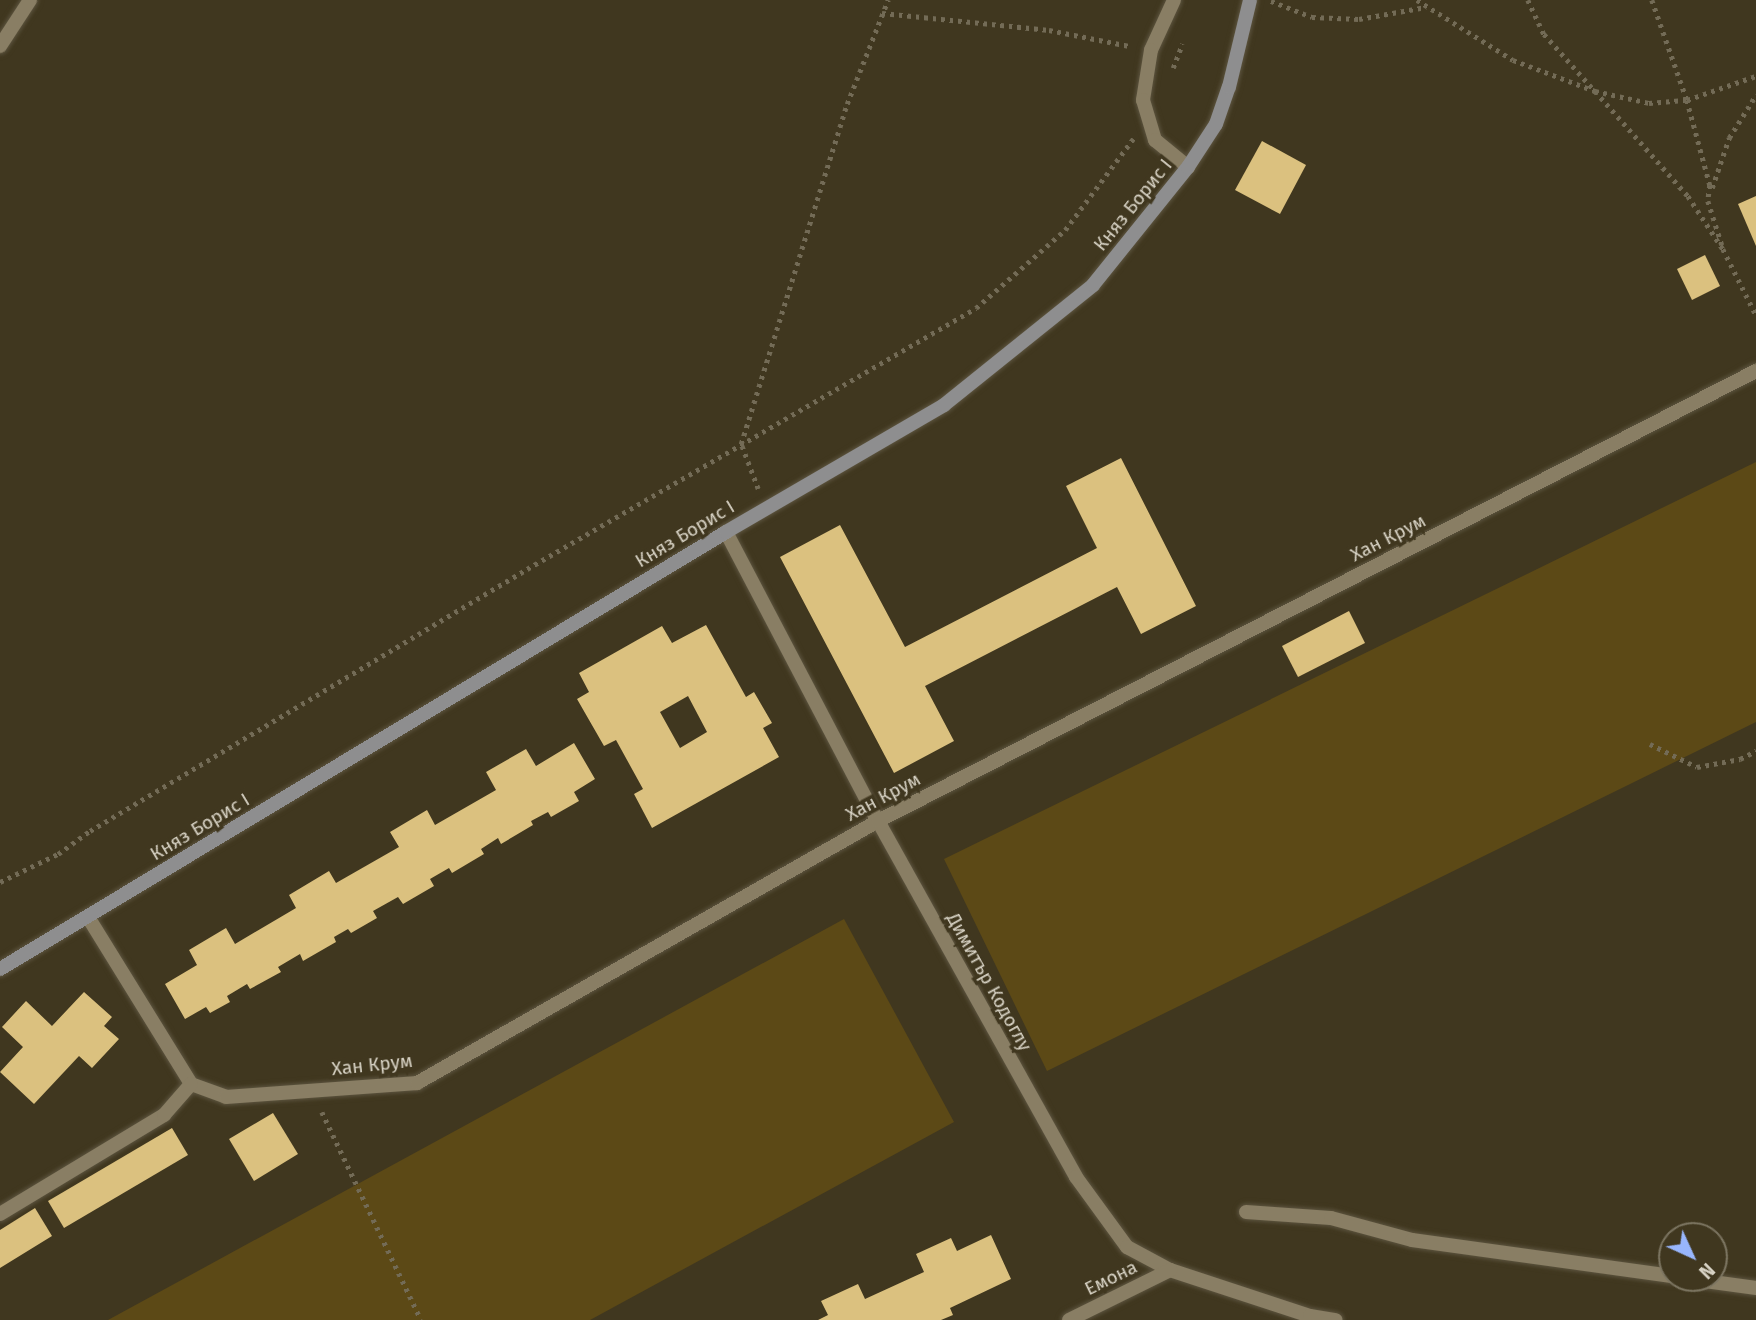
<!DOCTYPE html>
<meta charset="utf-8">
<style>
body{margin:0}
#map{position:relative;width:1756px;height:1320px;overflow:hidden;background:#40371f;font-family:"Fira Sans",sans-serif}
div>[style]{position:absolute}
.green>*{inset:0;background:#5c4916}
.building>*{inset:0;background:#dbc17f}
.path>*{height:4.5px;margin-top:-2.25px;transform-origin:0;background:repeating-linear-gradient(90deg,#736b56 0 3.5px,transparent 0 8.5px)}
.roads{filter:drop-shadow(0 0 2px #5c543f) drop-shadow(0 0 2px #5c543f)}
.lane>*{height:14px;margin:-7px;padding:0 7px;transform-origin:7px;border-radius:7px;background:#897e64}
.street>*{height:14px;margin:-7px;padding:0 7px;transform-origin:7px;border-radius:7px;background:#897e64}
.secondary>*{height:14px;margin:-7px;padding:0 7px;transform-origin:7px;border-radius:7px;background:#8e8e8f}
span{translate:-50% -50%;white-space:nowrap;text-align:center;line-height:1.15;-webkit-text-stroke:7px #40371f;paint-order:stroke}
.street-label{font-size:19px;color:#d7d2c4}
.north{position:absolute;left:1658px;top:1222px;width:70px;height:70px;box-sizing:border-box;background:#40371f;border:2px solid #7c7561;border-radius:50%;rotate:135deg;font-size:19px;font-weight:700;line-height:28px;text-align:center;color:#d7d2c4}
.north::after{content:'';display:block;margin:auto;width:24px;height:32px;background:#98b6fd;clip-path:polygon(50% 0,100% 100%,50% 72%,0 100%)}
</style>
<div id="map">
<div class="green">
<i style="clip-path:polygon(1756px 462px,1756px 722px,1047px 1071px,944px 859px)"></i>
<i style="clip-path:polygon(844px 919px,954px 1122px,590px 1320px,108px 1320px)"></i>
</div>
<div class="building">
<i style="clip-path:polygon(1262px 141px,1306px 165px,1280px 214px,1235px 190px)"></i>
<i style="clip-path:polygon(1756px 196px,1756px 246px,1738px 204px)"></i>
<i style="clip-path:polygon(1705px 255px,1720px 286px,1692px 300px,1677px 269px)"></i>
<i style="clip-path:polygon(1121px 458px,1196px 606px,1141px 634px,1117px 587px,925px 686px,954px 741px,894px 773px,780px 557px,840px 525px,905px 647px,1097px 548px,1066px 486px)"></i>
<i style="clip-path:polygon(1349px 611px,1365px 643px,1298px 677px,1282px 646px)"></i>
<i style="clip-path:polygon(evenodd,706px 625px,746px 697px,754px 692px,772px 723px,763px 728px,779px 757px,652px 828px,634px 794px,643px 789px,616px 740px,604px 746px,577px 699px,589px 692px,579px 673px,662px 626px,672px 643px,706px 625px,688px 696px,707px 732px,680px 748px,660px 712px,688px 696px)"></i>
<i style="clip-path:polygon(574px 743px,595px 779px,574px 792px,579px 801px,551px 817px,548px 812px,531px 821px,533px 825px,501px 844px,498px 838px,481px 849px,484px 854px,452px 873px,449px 868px,430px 879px,434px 886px,403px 904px,398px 897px,373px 911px,377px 918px,351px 933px,348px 929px,334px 937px,336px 942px,303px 961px,300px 954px,278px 967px,281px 972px,250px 989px,247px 984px,227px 996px,230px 1002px,210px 1013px,206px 1007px,185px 1019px,165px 984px,197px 965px,189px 950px,226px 928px,235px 944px,296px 908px,289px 895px,329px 871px,336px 883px,399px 847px,390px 832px,427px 810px,435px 825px,496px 790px,486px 772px,526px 749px,536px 766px)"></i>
<i style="clip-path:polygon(84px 992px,112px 1017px,104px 1026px,119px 1039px,92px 1068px,79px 1056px,34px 1104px,0 1072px,23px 1047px,2px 1027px,26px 1001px,52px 1026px)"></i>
<i style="clip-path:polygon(273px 1113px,298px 1154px,254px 1181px,229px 1139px)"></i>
<i style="clip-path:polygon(172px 1128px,188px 1155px,64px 1228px,48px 1201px)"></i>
<i style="clip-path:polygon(35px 1208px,52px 1236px,0 1268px,0 1230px)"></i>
<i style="clip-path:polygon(991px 1235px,1011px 1279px,950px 1308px,953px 1315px,941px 1320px,818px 1320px,828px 1315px,821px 1301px,858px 1284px,865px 1299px,924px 1272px,916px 1254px,951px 1238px,957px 1251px)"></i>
</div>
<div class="path">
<i style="left:1417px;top:0;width:113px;rotate:32deg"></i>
<i style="left:1513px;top:60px;width:88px;rotate:20.7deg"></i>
<i style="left:1595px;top:91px;width:140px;rotate:48.5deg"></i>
<i style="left:1688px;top:196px;width:64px;rotate:56.6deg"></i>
<i style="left:1723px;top:249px;width:74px;rotate:63.4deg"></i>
<i style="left:1528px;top:0;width:38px;rotate:65deg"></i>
<i style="left:1544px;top:34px;width:76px;rotate:48.2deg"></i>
<i style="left:1595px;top:91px;width:55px;rotate:12.5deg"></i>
<i style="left:1649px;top:103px;width:38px;rotate:-5deg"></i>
<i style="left:1687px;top:100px;width:73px;rotate:-19.2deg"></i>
<i style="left:1652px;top:0;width:106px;rotate:70.7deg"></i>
<i style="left:1687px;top:100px;width:88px;rotate:74.9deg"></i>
<i style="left:1710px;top:185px;width:16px;rotate:97deg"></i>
<i style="left:1708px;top:201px;width:46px;rotate:72.3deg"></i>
<i style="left:1271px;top:1px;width:44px;rotate:21.3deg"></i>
<i style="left:1312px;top:17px;width:47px;rotate:2.4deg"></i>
<i style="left:1359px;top:19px;width:68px;rotate:-10.2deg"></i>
<i style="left:882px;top:13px;width:168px;rotate:5.8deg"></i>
<i style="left:1049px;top:30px;width:82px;rotate:11.3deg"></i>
<i style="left:1173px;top:68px;width:26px;rotate:-69deg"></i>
<i style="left:1712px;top:188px;width:53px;rotate:-71.2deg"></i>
<i style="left:1729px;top:138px;width:51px;rotate:-57.9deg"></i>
<i style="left:758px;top:489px;width:48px;rotate:-110.7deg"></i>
<i style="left:741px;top:444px;width:356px;rotate:-72.7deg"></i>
<i style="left:847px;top:104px;width:112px;rotate:-68.5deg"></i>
<i style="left:1650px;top:744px;width:52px;rotate:26.1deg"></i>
<i style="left:1697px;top:767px;width:44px;rotate:-10.5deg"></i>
<i style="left:1740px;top:759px;width:18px;rotate:-27deg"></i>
<i style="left:0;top:882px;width:64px;rotate:-25.8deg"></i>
<i style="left:58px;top:854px;width:39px;rotate:-36deg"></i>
<i style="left:90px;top:831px;width:510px;rotate:-30.94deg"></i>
<i style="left:527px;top:569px;width:519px;rotate:-30.17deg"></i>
<i style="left:976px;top:308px;width:118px;rotate:-41.2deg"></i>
<i style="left:1065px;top:230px;width:114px;rotate:-53.2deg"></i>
<i style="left:322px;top:1112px;width:230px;rotate:64.5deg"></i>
</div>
<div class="roads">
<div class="lane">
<i style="left:1174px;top:0;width:55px;rotate:114.7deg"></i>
<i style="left:1151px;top:50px;width:51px;rotate:99.1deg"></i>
<i style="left:1143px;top:100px;width:42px;rotate:73.3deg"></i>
<i style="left:1155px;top:140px;width:43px;rotate:39.3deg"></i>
<i style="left:1246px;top:1212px;width:85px;rotate:4deg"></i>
<i style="left:1331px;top:1218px;width:84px;rotate:15.2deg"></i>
<i style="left:1412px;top:1240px;width:262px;rotate:7.9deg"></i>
<i style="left:1683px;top:1278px;width:74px;rotate:7.8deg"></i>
</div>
<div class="street">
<i style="left:0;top:46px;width:55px;rotate:-56.9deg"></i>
<i style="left:726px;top:532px;width:327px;rotate:62.3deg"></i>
<i style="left:878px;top:821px;width:407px;rotate:60.9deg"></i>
<i style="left:1076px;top:1177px;width:87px;rotate:53.9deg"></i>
<i style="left:1127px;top:1247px;width:49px;rotate:28.1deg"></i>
<i style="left:1170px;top:1270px;width:147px;rotate:18.2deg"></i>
<i style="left:1310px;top:1316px;width:26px;rotate:9deg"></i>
<i style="left:88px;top:917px;width:196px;rotate:58.3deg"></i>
<i style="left:191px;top:1084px;width:37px;rotate:20deg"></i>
<i style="left:226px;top:1097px;width:192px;rotate:-4.2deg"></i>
<i style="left:417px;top:1083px;width:530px;rotate:-29.61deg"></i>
<i style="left:878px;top:821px;width:987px;rotate:-27.14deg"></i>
<i style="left:0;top:1214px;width:192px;rotate:-31.1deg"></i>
<i style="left:164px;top:1115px;width:41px;rotate:-48.9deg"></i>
<i style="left:1069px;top:1320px;width:113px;rotate:-26.3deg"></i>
</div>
<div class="secondary">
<i style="left:0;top:969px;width:847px;rotate:-31.04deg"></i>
<i style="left:726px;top:532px;width:252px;rotate:-30.2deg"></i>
<i style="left:944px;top:405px;width:191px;rotate:-38.8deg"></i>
<i style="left:1093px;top:285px;width:151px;rotate:-51.2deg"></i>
<i style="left:1188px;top:167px;width:51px;rotate:-56.9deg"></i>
<i style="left:1216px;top:124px;width:39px;rotate:-71deg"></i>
<i style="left:1229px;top:87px;width:89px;rotate:-76.4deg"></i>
</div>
</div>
<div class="street-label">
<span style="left:1133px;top:205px;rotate:-51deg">Княз Борис I</span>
<span style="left:685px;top:534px;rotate:-31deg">Княз Борис I</span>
<span style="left:1388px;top:538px;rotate:-27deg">Хан Крум</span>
<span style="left:883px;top:797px;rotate:-28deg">Хан Крум</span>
<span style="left:200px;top:827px;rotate:-31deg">Княз Борис I</span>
<span style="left:989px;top:982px;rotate:61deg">Димитър Кодоглу</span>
<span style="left:372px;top:1065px;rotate:-6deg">Хан Крум</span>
<span style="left:1111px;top:1278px;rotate:-26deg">Емона</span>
</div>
<div class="north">N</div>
</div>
